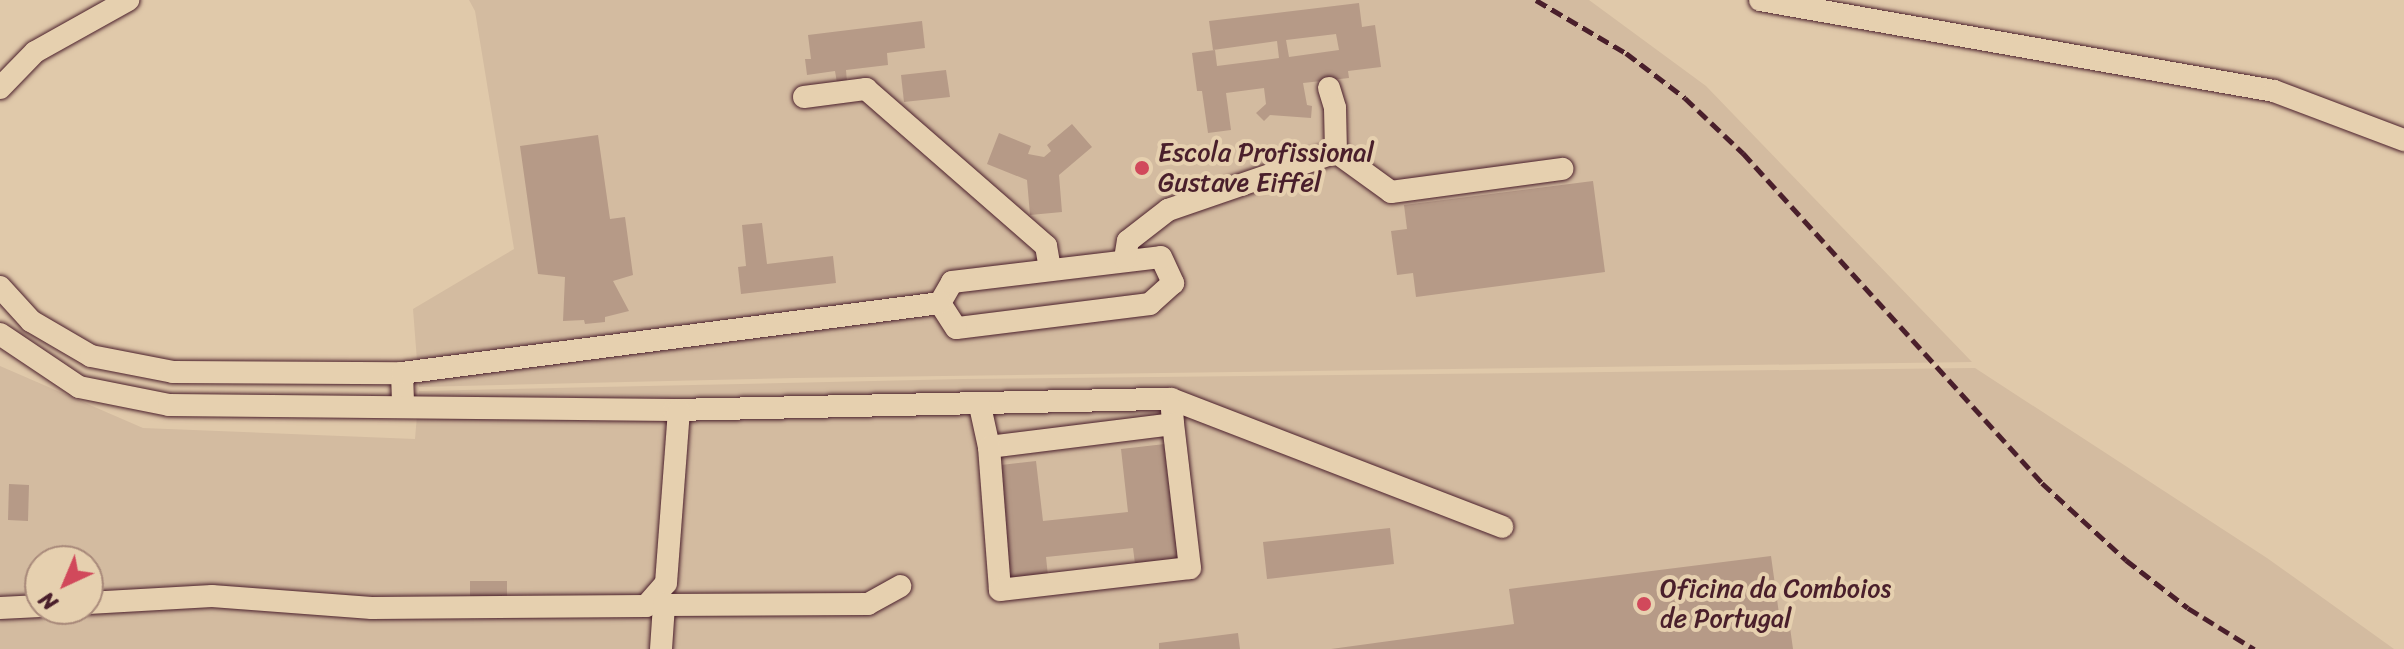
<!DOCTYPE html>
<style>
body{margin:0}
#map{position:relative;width:2404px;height:649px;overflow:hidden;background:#e0c9aa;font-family:Sriracha,sans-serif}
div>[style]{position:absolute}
.built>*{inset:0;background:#d3bba0}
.building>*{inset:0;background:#b69a87}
.roads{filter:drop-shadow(0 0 2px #4a1f2b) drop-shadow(0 0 2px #4a1f2b)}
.minor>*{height:22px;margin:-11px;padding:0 11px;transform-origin:11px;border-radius:11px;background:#e6d0af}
.rail>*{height:5px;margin-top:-2.5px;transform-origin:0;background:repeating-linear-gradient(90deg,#4a1f2b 0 12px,transparent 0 18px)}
.dots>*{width:22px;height:22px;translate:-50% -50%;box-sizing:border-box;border:4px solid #e6d0af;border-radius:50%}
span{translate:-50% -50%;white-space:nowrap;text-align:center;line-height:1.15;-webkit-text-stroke:8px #e6d0af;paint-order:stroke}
.poi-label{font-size:26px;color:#4a1f2b}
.left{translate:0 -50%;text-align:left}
.north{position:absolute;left:24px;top:545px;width:80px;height:80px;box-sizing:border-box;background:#e6d0af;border:2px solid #a8897a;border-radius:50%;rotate:224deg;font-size:22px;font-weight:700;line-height:32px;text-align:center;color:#4a1f2b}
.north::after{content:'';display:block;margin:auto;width:28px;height:36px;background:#d1495b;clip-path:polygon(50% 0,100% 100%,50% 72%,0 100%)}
</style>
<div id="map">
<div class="built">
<i style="clip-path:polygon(469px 0,1589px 0,1706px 86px,1972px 362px,795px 378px,419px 387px,413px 309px,514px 249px,475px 11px)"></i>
<i style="clip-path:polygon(evenodd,0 366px,143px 428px,415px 439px,419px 391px,963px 379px,1975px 368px,2267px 558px,2394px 649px,0 649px,0 366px,40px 561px,88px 561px,88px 609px,40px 609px,40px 561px)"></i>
</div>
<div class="building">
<i style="clip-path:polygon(evenodd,1359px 3px,1362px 27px,1375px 25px,1381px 67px,1348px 71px,1349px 78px,1303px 83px,1307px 105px,1312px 106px,1311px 118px,1270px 115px,1264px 121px,1256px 113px,1266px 104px,1264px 88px,1226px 93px,1231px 130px,1208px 133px,1202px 91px,1197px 91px,1192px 53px,1215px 50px,1217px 66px,1279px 58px,1277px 41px,1213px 50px,1209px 21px,1359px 3px,1336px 34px,1339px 50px,1289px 57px,1286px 40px,1336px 34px)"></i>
<i style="clip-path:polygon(922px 21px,925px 48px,887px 53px,888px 65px,846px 70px,847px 82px,837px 83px,835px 71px,807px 75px,805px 59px,811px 59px,808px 35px)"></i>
<i style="clip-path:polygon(946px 70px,950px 97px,904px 102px,901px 75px)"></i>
<i style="clip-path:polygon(1072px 124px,1092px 147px,1059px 175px,1062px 212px,1030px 215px,1027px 180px,987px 164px,999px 133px,1031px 146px,1028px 154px,1044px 157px,1051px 151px,1047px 145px)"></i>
<i style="clip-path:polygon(598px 135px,610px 219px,625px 217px,633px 275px,613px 281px,629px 311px,605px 317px,605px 322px,585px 324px,584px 320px,563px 321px,565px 277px,538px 274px,520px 146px)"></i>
<i style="clip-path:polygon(1593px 181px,1605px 272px,1416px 297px,1413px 273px,1397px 275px,1391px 231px,1407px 229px,1404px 205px)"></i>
<i style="clip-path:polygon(762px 223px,767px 264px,833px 256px,836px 283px,741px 294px,738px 267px,746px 266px,742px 225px)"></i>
<i style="clip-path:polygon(1165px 444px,1178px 559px,1135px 564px,1133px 548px,1046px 557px,1048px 576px,1006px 580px,993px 466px,1036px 461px,1043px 521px,1128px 512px,1121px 449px)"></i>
<i style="clip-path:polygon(9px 484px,29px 485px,28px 521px,8px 520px)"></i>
<i style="clip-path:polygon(1390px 528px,1394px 564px,1267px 579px,1263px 542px)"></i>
<i style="clip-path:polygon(1771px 556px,1780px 621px,1789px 620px,1793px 649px,1331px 649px,1514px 624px,1509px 589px)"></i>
<i style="clip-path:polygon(470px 581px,507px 581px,507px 600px,470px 600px)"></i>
<i style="clip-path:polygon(1238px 633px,1240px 649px,1159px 649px,1159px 643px)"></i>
</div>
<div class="roads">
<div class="minor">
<i style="left:1760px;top:0;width:522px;rotate:10.04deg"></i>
<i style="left:2274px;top:91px;width:139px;rotate:20.7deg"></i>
<i style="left:0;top:88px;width:50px;rotate:-45.8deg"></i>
<i style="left:35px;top:52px;width:107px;rotate:-29.2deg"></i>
<i style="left:1329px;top:88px;width:21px;rotate:73deg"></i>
<i style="left:1335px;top:108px;width:44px;rotate:88.7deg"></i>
<i style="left:804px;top:97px;width:63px;rotate:-7.4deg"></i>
<i style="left:866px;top:89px;width:239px;rotate:41.1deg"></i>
<i style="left:1046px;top:246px;width:23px;rotate:80deg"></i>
<i style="left:1161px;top:257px;width:29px;rotate:65deg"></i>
<i style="left:1173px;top:283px;width:31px;rotate:138deg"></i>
<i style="left:1150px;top:304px;width:195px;rotate:172.9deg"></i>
<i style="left:956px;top:328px;width:30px;rotate:-123deg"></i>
<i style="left:940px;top:303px;width:24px;rotate:-60deg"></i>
<i style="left:952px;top:282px;width:210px;rotate:-6.8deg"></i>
<i style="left:1125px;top:259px;width:18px;rotate:-81deg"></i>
<i style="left:1128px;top:241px;width:51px;rotate:-37.8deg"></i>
<i style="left:1168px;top:210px;width:178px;rotate:-19deg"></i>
<i style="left:1336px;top:152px;width:68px;rotate:36deg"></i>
<i style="left:1391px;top:192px;width:173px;rotate:-7.7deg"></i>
<i style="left:0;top:287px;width:46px;rotate:47.6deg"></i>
<i style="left:31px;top:321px;width:69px;rotate:30.3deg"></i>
<i style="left:91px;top:356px;width:84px;rotate:11deg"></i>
<i style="left:173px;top:372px;width:229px;rotate:0.3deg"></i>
<i style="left:402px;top:373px;width:33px;rotate:88deg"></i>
<i style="left:0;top:334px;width:95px;rotate:33.9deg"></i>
<i style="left:79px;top:387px;width:92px;rotate:11.3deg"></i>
<i style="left:169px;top:405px;width:505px;rotate:0.57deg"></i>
<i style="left:674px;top:410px;width:497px;rotate:-1.3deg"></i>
<i style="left:1171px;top:399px;width:355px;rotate:21.1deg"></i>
<i style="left:402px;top:373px;width:543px;rotate:-7.41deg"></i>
<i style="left:980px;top:406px;width:42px;rotate:77.6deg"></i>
<i style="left:989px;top:447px;width:185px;rotate:-7.1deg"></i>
<i style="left:1173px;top:424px;width:15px;rotate:-94deg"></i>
<i style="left:989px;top:447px;width:143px;rotate:85.6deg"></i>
<i style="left:1000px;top:590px;width:191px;rotate:-6.6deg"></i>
<i style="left:1190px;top:568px;width:145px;rotate:-96.7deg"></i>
<i style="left:653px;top:599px;width:13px;rotate:29deg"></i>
<i style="left:664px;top:605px;width:44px;rotate:93.9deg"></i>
<i style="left:88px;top:603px;width:124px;rotate:-3.2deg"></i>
<i style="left:212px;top:596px;width:160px;rotate:4.3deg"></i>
<i style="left:372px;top:608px;width:274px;rotate:-0.4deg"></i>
<i style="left:646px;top:606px;width:30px;rotate:-49deg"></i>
<i style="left:666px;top:583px;width:173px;rotate:-85.7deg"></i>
<i style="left:664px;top:605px;width:204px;rotate:-0.3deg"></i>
<i style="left:868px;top:604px;width:37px;rotate:-29deg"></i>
<i style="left:0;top:608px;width:40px;rotate:-2.9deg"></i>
</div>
</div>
<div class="rail">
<i style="left:1536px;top:0;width:104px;rotate:30.5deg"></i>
<i style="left:1626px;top:53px;width:74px;rotate:37.3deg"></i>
<i style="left:1685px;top:98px;width:80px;rotate:43.5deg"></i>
<i style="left:1743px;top:153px;width:445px;rotate:47.8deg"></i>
<i style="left:2042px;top:483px;width:114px;rotate:42.5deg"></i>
<i style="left:2126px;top:560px;width:78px;rotate:37.7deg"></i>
<i style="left:2188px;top:608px;width:78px;rotate:31.8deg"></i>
</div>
<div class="dots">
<i style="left:1142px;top:168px;background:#d1495b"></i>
<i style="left:1644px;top:604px;background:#d1495b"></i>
</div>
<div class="poi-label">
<span class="left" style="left:1158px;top:168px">Escola Profissional<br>Gustave Eiffel</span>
<span class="left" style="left:1660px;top:604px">Oficina da Comboios<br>de Portugal</span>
</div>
<div class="north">N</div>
</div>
